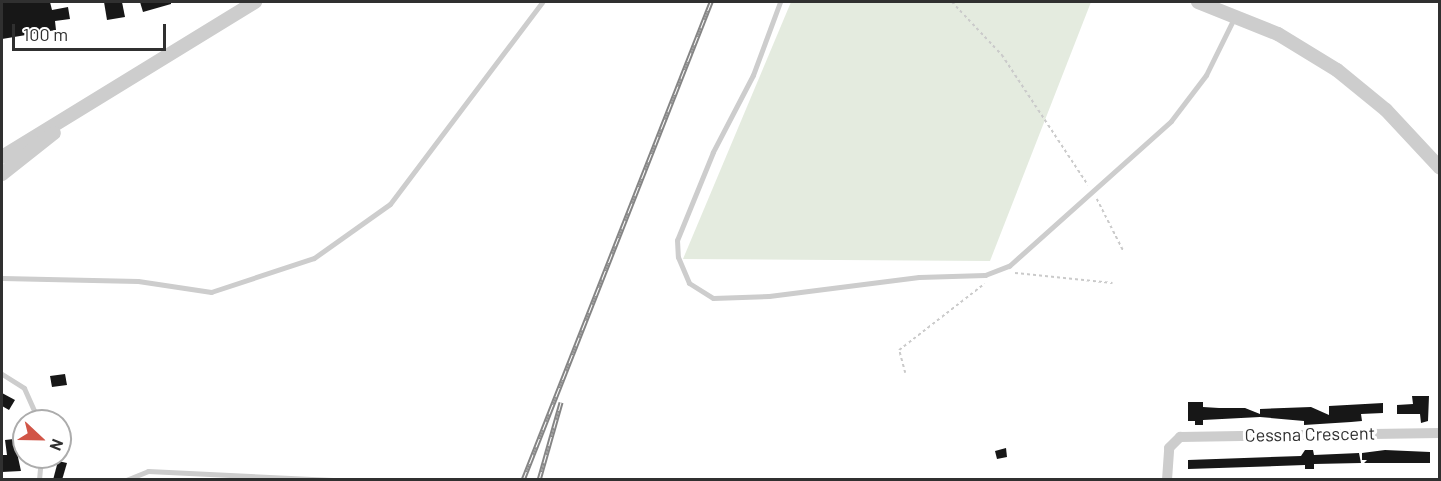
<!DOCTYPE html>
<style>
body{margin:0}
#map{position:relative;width:1441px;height:481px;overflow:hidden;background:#fff;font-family:Barlow,sans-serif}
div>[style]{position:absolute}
.green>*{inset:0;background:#e4ebdf}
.building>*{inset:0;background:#171717}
.path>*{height:1.5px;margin-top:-0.75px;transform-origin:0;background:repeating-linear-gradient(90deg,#cacaca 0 3px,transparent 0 6px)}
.service>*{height:5px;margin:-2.5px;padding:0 2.5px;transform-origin:2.5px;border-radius:2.5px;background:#cdcdcd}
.minor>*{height:10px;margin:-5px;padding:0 5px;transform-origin:5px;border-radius:5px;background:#cdcdcd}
.tertiary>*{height:14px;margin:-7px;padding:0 7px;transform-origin:7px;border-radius:7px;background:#cdcdcd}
.rail>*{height:5px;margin-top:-2.5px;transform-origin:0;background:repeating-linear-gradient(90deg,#fff 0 9px,#858585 0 18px);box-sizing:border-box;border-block:2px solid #858585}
span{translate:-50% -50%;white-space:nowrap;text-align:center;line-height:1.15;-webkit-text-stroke:6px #fff;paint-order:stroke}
.street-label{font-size:18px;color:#303030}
.frame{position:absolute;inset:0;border:3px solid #303030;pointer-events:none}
.north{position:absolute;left:12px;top:409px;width:60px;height:60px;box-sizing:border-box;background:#fff;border:2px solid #acacac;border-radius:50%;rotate:112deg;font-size:16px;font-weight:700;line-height:24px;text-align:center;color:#303030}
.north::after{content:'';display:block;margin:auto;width:21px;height:27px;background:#d15547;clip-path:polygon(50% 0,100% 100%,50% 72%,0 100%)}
.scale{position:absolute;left:12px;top:24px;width:154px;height:27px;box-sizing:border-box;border:3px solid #303030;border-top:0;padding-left:8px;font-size:18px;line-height:21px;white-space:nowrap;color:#303030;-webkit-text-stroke:4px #fff;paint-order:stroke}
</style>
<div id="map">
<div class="green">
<i style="clip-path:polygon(791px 2px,1091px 2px,990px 261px,683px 259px)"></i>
</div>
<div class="building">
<i style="clip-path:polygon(2px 2px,50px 2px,52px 10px,68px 7px,70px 19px,55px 21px,56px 30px,2px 39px)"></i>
<i style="clip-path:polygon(104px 2px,122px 2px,125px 17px,107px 20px)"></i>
<i style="clip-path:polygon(140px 2px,171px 2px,171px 4px,143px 12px)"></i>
<i style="clip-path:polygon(65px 374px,67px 385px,52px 387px,50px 376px)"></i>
<i style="clip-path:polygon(2px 393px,15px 400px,9px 410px,2px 406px)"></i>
<i style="clip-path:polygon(1412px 396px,1429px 396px,1428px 421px,1421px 423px,1420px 414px,1397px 414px,1397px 405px,1413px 404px)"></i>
<i style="clip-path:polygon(1188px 402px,1203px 402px,1203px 407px,1219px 408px,1245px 408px,1260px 414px,1260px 409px,1311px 407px,1329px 415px,1329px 406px,1383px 403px,1383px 413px,1361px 414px,1362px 421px,1351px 422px,1304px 425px,1304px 421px,1260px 417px,1203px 420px,1203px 425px,1195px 425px,1195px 421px,1188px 421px)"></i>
<i style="clip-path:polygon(14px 439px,21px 471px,2px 472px,2px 455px,7px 455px,5px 440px)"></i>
<i style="clip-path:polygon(1006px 448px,1007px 457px,997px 459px,995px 451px)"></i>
<i style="clip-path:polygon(1305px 450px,1313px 450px,1314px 455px,1359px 453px,1361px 463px,1314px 464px,1314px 469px,1305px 469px,1305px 465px,1188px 469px,1188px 460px,1301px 456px)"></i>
<i style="clip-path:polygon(1385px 450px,1430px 452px,1430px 463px,1364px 463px,1367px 460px,1362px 460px,1362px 453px)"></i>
<i style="clip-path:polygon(58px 461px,67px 463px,62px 480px,53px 480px)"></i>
</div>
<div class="path">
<i style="left:952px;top:2px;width:73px;rotate:46.7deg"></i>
<i style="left:1002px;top:55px;width:156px;rotate:56.5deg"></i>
<i style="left:1097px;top:199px;width:59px;rotate:63deg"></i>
<i style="left:1015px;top:273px;width:98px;rotate:5.9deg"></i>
<i style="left:905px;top:373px;width:24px;rotate:-105deg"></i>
<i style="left:899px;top:350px;width:108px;rotate:-37.8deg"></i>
</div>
<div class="service">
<i style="left:780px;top:2px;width:78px;rotate:110.3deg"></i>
<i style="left:753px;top:75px;width:87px;rotate:117.5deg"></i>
<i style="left:713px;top:152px;width:95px;rotate:112.2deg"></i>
<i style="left:677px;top:240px;width:17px;rotate:87deg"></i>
<i style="left:678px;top:257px;width:28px;rotate:67deg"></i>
<i style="left:689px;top:283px;width:28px;rotate:32deg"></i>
<i style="left:713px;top:298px;width:56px;rotate:-2deg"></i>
<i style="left:769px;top:296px;width:151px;rotate:-7.2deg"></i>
<i style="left:919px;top:277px;width:66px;rotate:-1.7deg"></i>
<i style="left:985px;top:275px;width:26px;rotate:-21deg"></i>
<i style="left:1009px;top:266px;width:217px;rotate:-41.8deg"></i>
<i style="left:1171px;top:121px;width:58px;rotate:-52.7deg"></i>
<i style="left:1206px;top:75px;width:64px;rotate:-63.8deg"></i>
<i style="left:2px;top:278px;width:136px;rotate:1.3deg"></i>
<i style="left:138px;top:281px;width:74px;rotate:8.6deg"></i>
<i style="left:211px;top:292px;width:108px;rotate:-18.3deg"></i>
<i style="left:314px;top:258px;width:93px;rotate:-35.4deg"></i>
<i style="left:390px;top:204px;width:253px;rotate:-53deg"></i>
<i style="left:2px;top:374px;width:26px;rotate:32deg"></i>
<i style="left:24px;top:388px;width:36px;rotate:66deg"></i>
<i style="left:39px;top:480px;width:23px;rotate:-85deg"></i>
<i style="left:126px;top:480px;width:24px;rotate:-22deg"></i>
<i style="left:148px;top:471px;width:185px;rotate:2.8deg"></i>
</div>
<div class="minor">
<i style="left:1167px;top:480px;width:32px;rotate:-86deg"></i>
<i style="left:1169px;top:448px;width:16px;rotate:-45deg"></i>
<i style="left:1180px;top:437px;width:260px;rotate:-0.9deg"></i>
</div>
<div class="tertiary">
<i style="left:1198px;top:2px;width:86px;rotate:21.8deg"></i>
<i style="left:1278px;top:34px;width:69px;rotate:31.4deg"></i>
<i style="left:1337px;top:70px;width:63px;rotate:39.2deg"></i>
<i style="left:1386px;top:110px;width:79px;rotate:47deg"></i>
<i style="left:2px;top:157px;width:297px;rotate:-31.5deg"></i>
<i style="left:2px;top:174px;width:66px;rotate:-38.3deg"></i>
</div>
<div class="rail">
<i style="left:523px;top:480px;width:514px;rotate:-68.53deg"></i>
<i style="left:539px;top:480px;width:81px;rotate:-74.2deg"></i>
</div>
<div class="street-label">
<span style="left:1310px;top:434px;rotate:-1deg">Cessna Crescent</span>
</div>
<div class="frame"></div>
<div class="north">N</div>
<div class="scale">100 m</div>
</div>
